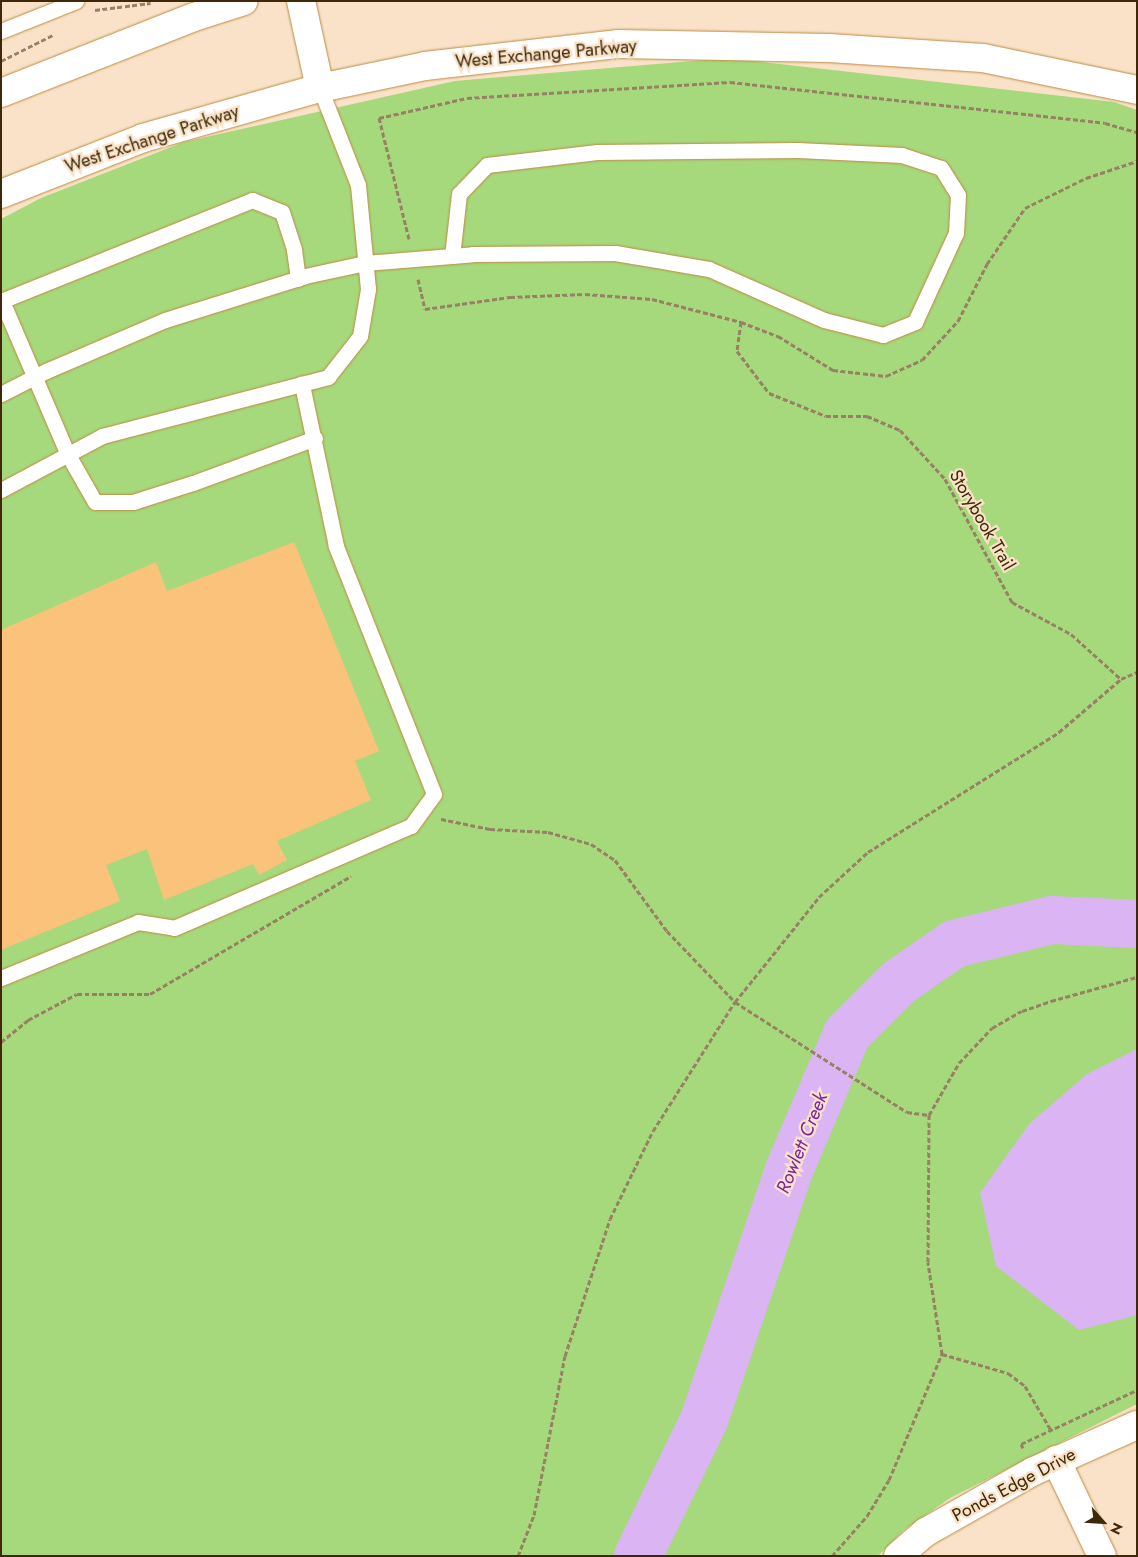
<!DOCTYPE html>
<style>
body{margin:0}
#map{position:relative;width:1138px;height:1557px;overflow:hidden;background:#f9e2c7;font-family:Jost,sans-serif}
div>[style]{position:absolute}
.green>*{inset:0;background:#a6d97b}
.water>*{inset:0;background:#dab4f3}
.river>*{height:48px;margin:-24px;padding:0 24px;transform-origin:24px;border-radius:24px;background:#dab4f3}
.building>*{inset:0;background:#fac27b}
.path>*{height:3px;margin-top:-1.5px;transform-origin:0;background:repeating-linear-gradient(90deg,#978164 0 5px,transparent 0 7.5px)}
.roads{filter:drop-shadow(0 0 1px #bf8a42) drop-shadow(0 0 1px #bf8a42)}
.lane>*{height:15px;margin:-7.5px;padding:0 7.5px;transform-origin:7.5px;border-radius:7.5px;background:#fff}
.street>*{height:28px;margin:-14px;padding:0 14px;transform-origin:14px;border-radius:14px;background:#fff}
.secondary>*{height:28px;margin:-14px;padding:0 14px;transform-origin:14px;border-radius:14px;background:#fff}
span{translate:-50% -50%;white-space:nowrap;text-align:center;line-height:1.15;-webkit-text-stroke:4.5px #f9e2c7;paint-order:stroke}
.street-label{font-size:18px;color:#3e2809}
.water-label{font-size:19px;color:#7826a1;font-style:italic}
.frame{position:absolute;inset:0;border:2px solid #3e2809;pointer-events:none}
.north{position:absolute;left:1078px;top:1497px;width:50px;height:50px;-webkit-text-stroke:4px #f9e2c7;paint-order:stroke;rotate:116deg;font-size:14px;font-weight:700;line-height:20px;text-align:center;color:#3e2809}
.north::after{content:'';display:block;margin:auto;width:18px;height:22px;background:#3e2809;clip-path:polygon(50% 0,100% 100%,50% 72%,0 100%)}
</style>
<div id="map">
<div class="green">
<i style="clip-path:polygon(728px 58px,1114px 102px,1137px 110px,1137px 1404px,950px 1498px,904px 1530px,878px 1556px,1px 1556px,1px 219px,41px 198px,184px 142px,455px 81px)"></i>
</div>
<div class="water">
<i style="clip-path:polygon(1137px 1049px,1137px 1315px,1079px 1330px,996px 1266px,980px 1193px,1030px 1123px,1087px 1074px)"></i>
</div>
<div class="river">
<i style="left:638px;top:1556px;width:151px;rotate:-64.1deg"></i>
<i style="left:704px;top:1420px;width:264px;rotate:-71.2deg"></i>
<i style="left:789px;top:1170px;width:148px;rotate:-66.9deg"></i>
<i style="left:847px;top:1034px;width:74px;rotate:-45deg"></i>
<i style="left:899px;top:982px;width:67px;rotate:-34.6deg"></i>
<i style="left:954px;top:944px;width:101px;rotate:-13.8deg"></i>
<i style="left:1052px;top:920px;width:85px;rotate:2.7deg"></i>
</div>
<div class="building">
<i style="clip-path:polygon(294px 542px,379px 751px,355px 761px,371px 800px,277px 841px,287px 860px,259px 875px,253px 864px,164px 900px,147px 849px,106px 865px,120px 901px,1px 950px,1px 630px,156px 562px,167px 591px)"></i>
</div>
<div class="path">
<i style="left:95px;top:10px;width:56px;rotate:-7.1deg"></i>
<i style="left:1px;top:61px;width:58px;rotate:-26.6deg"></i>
<i style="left:409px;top:239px;width:125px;rotate:-103.9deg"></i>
<i style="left:379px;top:118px;width:90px;rotate:-12.8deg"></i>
<i style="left:467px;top:98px;width:263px;rotate:-3.5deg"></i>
<i style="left:730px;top:82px;width:377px;rotate:6.2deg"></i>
<i style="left:1105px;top:123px;width:33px;rotate:16deg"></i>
<i style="left:418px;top:279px;width:31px;rotate:77deg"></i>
<i style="left:425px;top:309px;width:86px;rotate:-8deg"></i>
<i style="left:510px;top:297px;width:75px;rotate:-2.3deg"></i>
<i style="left:585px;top:294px;width:67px;rotate:4.3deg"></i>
<i style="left:652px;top:299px;width:92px;rotate:14.5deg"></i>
<i style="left:741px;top:322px;width:40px;rotate:21deg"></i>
<i style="left:778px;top:336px;width:65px;rotate:31.7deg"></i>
<i style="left:833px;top:370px;width:53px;rotate:6.5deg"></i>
<i style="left:886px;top:376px;width:39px;rotate:-24deg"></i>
<i style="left:922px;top:360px;width:53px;rotate:-47.3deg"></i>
<i style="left:958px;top:321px;width:64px;rotate:-63deg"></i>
<i style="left:987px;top:264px;width:68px;rotate:-55.8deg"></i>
<i style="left:1025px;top:208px;width:68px;rotate:-26.2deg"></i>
<i style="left:1086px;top:178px;width:54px;rotate:-18.4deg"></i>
<i style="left:741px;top:322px;width:29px;rotate:98deg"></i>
<i style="left:737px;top:351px;width:53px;rotate:52.7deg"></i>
<i style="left:769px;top:393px;width:61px;rotate:22deg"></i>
<i style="left:826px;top:416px;width:41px"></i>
<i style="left:867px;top:416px;width:36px;rotate:23deg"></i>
<i style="left:900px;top:430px;width:67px;rotate:47.4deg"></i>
<i style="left:945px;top:479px;width:140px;rotate:61.4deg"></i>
<i style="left:1012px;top:602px;width:67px;rotate:28.5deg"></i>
<i style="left:1071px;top:634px;width:67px;rotate:42deg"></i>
<i style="left:441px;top:819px;width:50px;rotate:11.5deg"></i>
<i style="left:490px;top:829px;width:58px;rotate:3deg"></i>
<i style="left:548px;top:832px;width:45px;rotate:15.6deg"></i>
<i style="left:591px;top:844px;width:29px;rotate:34deg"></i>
<i style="left:615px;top:860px;width:88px;rotate:53.8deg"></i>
<i style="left:667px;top:931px;width:98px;rotate:46.2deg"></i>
<i style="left:735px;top:1002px;width:204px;rotate:32.6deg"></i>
<i style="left:907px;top:1112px;width:22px;rotate:8deg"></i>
<i style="left:1px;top:1042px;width:35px;rotate:-39deg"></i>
<i style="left:28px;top:1020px;width:55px;rotate:-28deg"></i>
<i style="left:77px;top:994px;width:73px"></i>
<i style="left:150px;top:994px;width:233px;rotate:-30.4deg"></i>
<i style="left:942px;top:1354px;width:69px;rotate:16.1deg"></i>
<i style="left:1008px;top:1373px;width:21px;rotate:37deg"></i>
<i style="left:1025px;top:1386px;width:51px;rotate:59.4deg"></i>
<i style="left:1023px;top:1448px;width:4px;rotate:-117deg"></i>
<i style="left:1021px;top:1444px;width:128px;rotate:-25deg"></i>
<i style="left:518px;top:1556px;width:44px;rotate:-68.7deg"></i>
<i style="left:534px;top:1515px;width:162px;rotate:-79deg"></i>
<i style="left:565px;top:1356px;width:144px;rotate:-71.8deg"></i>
<i style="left:610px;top:1219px;width:98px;rotate:-64deg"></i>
<i style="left:653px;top:1131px;width:153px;rotate:-57.6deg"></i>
<i style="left:735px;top:1002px;width:134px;rotate:-51.3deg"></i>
<i style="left:819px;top:897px;width:67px;rotate:-42.6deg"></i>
<i style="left:868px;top:852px;width:226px;rotate:-32.1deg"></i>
<i style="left:1059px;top:732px;width:82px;rotate:-40.5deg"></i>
<i style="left:1121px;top:679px;width:17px;rotate:-24deg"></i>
<i style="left:832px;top:1556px;width:53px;rotate:-48.8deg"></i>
<i style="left:867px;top:1516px;width:42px;rotate:-58.6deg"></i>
<i style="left:889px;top:1480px;width:137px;rotate:-67.2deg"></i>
<i style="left:942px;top:1354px;width:93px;rotate:-98.7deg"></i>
<i style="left:928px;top:1262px;width:147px;rotate:-89.6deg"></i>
<i style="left:929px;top:1115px;width:60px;rotate:-60deg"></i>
<i style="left:959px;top:1063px;width:48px;rotate:-46.7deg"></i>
<i style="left:992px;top:1028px;width:34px;rotate:-30deg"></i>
<i style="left:1022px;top:1011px;width:31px;rotate:-19deg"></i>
<i style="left:1051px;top:1001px;width:89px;rotate:-15.6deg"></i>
</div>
<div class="roads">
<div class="lane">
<i style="left:1px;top:31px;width:81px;rotate:-21.8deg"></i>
<i style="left:1px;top:301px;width:271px;rotate:-21.9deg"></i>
<i style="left:252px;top:200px;width:32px;rotate:22deg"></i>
<i style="left:282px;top:212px;width:40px;rotate:72deg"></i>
<i style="left:294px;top:250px;width:29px;rotate:82deg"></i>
<i style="left:2px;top:301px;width:165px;rotate:66.8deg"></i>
<i style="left:67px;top:453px;width:56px;rotate:60.3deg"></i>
<i style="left:95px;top:502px;width:38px"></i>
<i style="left:133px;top:502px;width:63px;rotate:-17.6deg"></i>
<i style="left:193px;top:483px;width:130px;rotate:-20.2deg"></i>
<i style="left:1px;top:394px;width:51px;rotate:-27.1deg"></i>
<i style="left:46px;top:371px;width:129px;rotate:-23.2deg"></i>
<i style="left:165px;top:320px;width:147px;rotate:-17.4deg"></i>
<i style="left:305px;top:276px;width:61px;rotate:-12.2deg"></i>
<i style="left:365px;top:263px;width:87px;rotate:-4.6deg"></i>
<i style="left:452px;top:256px;width:21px;rotate:-5deg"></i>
<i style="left:473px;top:254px;width:142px;rotate:-0.4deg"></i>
<i style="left:615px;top:253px;width:95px;rotate:9.7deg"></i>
<i style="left:709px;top:269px;width:126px;rotate:23.9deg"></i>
<i style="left:824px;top:320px;width:61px;rotate:14.3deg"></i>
<i style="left:883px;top:335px;width:35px;rotate:-22deg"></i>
<i style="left:915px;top:322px;width:98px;rotate:-65.3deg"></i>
<i style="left:956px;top:233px;width:38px;rotate:-87deg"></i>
<i style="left:958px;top:195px;width:32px;rotate:-122deg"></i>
<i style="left:941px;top:168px;width:41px;rotate:-161.6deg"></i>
<i style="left:902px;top:155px;width:105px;rotate:-177.3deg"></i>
<i style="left:797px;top:150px;width:200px;rotate:179.4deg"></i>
<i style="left:597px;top:152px;width:111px;rotate:173.3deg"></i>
<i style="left:487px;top:165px;width:40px;rotate:134deg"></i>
<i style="left:459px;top:194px;width:62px;rotate:96.4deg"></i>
<i style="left:1px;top:490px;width:115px;rotate:-28.1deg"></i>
<i style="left:102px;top:436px;width:234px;rotate:-14.6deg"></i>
<i style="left:328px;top:377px;width:52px;rotate:-52deg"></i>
<i style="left:360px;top:336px;width:48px;rotate:-80.3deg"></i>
<i style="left:368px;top:289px;width:104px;rotate:-95.5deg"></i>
<i style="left:358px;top:185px;width:104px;rotate:-111.4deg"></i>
<i style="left:1px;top:978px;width:148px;rotate:-22.2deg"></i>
<i style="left:138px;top:922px;width:36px;rotate:9deg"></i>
<i style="left:174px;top:928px;width:258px;rotate:-23.3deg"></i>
<i style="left:411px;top:826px;width:39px;rotate:-54deg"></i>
<i style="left:434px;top:794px;width:267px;rotate:-111.6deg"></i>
<i style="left:336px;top:546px;width:166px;rotate:-101.9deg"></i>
</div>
<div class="street">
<i style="left:1056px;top:1460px;width:106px;rotate:64.4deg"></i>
<i style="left:898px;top:1556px;width:37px;rotate:-41deg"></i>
<i style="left:926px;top:1532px;width:124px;rotate:-29.5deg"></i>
<i style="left:1034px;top:1471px;width:113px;rotate:-24.1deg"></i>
</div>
<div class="secondary">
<i style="left:301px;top:1px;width:89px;rotate:77.7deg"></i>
<i style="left:1px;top:93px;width:207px;rotate:-21.5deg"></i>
<i style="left:194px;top:17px;width:52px;rotate:-17.7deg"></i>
<i style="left:1px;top:194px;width:153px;rotate:-21.5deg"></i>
<i style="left:143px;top:138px;width:184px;rotate:-15.8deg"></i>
<i style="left:320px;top:88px;width:107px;rotate:-11.8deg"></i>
<i style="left:425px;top:66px;width:195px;rotate:-6.5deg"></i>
<i style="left:619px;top:44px;width:210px;rotate:1.1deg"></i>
<i style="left:829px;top:48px;width:154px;rotate:3.7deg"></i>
<i style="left:983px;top:58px;width:157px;rotate:11.7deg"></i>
</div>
</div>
<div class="street-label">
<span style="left:546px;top:54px;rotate:-5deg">West Exchange Parkway</span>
<span style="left:152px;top:139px;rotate:-18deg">West Exchange Parkway</span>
<span style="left:982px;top:520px;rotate:60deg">Storybook Trail</span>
<span style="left:1014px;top:1485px;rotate:-28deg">Ponds Edge Drive</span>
</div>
<div class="water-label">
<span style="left:802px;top:1143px;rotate:-68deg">Rowlett Creek</span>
</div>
<div class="frame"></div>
<div class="north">N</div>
</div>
